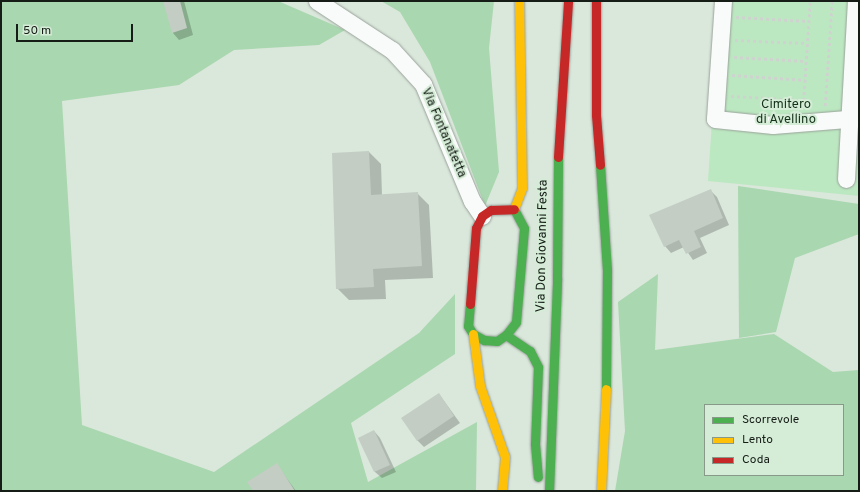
<!DOCTYPE html>
<style>
body{margin:0}
#map{position:relative;width:860px;height:492px;overflow:hidden;background:#dae7db;font-family:Overpass,sans-serif}
div>[style]{position:absolute}
.green>*{inset:0;background:#bce8c1}
.forest>*{inset:0;background:#a9d7af}
.shadow>*{inset:0;background:#0003}
.building>*{inset:0;background:#c3cdc4}
.path>*{height:2.5px;margin-top:-1.25px;transform-origin:0;background:repeating-linear-gradient(90deg,#cfd3d0 0 3px,transparent 0 6px)}
.roads{filter:drop-shadow(0 0 1px #99a29a) drop-shadow(0 0 1px #99a29a)}
.street>*{height:17px;margin:-8.5px;padding:0 8.5px;transform-origin:8.5px;border-radius:8.5px;background:#f9fbfa}
.fast>*{height:9px;margin:-4.5px;padding:0 4.5px;transform-origin:4.5px;border-radius:4.5px;background:#4caf50}
.slow>*{height:9px;margin:-4.5px;padding:0 4.5px;transform-origin:4.5px;border-radius:4.5px;background:#ffc107}
.jam>*{height:9px;margin:-4.5px;padding:0 4.5px;transform-origin:4.5px;border-radius:4.5px;background:#c62828}
span{translate:-50% -50%;white-space:nowrap;text-align:center;line-height:1.15;-webkit-text-stroke:4px #d5ecd7;paint-order:stroke}
.park-label{font-size:13px;color:#133219}
.street-label{font-size:13px;color:#151d16}
.frame{position:absolute;inset:0;border:2px solid #151d16;pointer-events:none}
.legend{position:absolute;left:704px;top:404px;width:140px;height:72px;box-sizing:border-box;background:#d5ecd7;border:1px solid #88998a;margin:0;padding:5px 7px;list-style:none;font-size:12px;color:#151d16}
.legend li{display:flex;align-items:center;gap:8px;height:20px}
.legend b{width:20px;border:1px solid #88998a}
.scale{position:absolute;left:16px;top:24px;width:117px;height:18px;box-sizing:border-box;border:2px solid #151d16;border-top:0;padding-left:5px;font-size:12px;line-height:14px;white-space:nowrap;color:#151d16;-webkit-text-stroke:3px #d5ecd7;paint-order:stroke}
</style>
<div id="map">
<div class="green">
<i style="clip-path:polygon(720px 1px,859px 1px,859px 196px,708px 181px)"></i>
</div>
<div class="forest">
<i style="clip-path:polygon(1px 1px,278px 1px,345px 30px,319px 45px,234px 50px,179px 85px,62px 101px,82px 425px,214px 472px,419px 333px,455px 294px,455px 354px,351px 423px,368px 482px,477px 422px,476px 491px,1px 491px)"></i>
<i style="clip-path:polygon(381px 1px,494px 1px,489px 48px,499px 172px,485px 206px,430px 62px,400px 12px)"></i>
<i style="clip-path:polygon(738px 186px,859px 204px,859px 234px,795px 258px,776px 332px,739px 338px)"></i>
<i style="clip-path:polygon(evenodd,658px 274px,655px 350px,774px 334px,833px 372px,859px 370px,859px 491px,615px 491px,625px 431px,618px 302px,658px 274px,705px 405px,843px 405px,843px 475px,705px 475px,705px 405px)"></i>
</div>
<div class="shadow">
<i style="clip-path:polygon(164px 1px,184px 1px,193px 35px,179px 40px,173px 33px)"></i>
<i style="clip-path:polygon(369px 152px,381px 164px,382px 195px,417px 193px,429px 205px,433px 278px,385px 280px,386px 299px,349px 300px,337px 288px)"></i>
<i style="clip-path:polygon(710px 190px,717px 197px,729px 225px,700px 238px,707px 253px,693px 260px,684px 247px,671px 253px,665px 246px)"></i>
<i style="clip-path:polygon(439px 394px,460px 423px,424px 447px,417px 440px)"></i>
<i style="clip-path:polygon(374px 431px,380px 438px,396px 472px,382px 478px,375px 472px,360px 438px)"></i>
<i style="clip-path:polygon(277px 465px,296px 491px,254px 491px)"></i>
</div>
<div class="building">
<i style="clip-path:polygon(163px 1px,180px 1px,187px 28px,172px 33px)"></i>
<i style="clip-path:polygon(369px 151px,371px 195px,418px 192px,422px 266px,373px 269px,374px 287px,336px 289px,332px 153px)"></i>
<i style="clip-path:polygon(711px 189px,723px 218px,694px 231px,701px 247px,686px 254px,679px 240px,664px 247px,649px 215px)"></i>
<i style="clip-path:polygon(439px 393px,454px 416px,417px 441px,401px 418px)"></i>
<i style="clip-path:polygon(374px 430px,390px 465px,374px 472px,358px 438px)"></i>
<i style="clip-path:polygon(277px 463px,295px 491px,253px 491px,247px 482px)"></i>
</div>
<div class="path">
<i style="left:736px;top:17px;width:73px;rotate:3.1deg"></i>
<i style="left:735px;top:40px;width:72px;rotate:2.4deg"></i>
<i style="left:734px;top:57px;width:72px;rotate:3.2deg"></i>
<i style="left:732px;top:75px;width:73px;rotate:3.9deg"></i>
<i style="left:731px;top:96px;width:73px;rotate:3.1deg"></i>
<i style="left:825px;top:106px;width:105px;rotate:-86.2deg"></i>
<i style="left:803px;top:107px;width:106px;rotate:-86.2deg"></i>
</div>
<div class="roads">
<div class="street">
<i style="left:317px;top:1px;width:90px;rotate:33.2deg"></i>
<i style="left:392px;top:50px;width:46px;rotate:47.6deg"></i>
<i style="left:423px;top:84px;width:127px;rotate:67.3deg"></i>
<i style="left:472px;top:201px;width:18px;rotate:56deg"></i>
<i style="left:723px;top:1px;width:118px;rotate:93.9deg"></i>
<i style="left:715px;top:119px;width:58px;rotate:5.9deg"></i>
<i style="left:773px;top:125px;width:86px;rotate:-4.7deg"></i>
<i style="left:846px;top:179px;width:178px;rotate:-86.8deg"></i>
</div>
<div class="fast">
<i style="left:600px;top:165px;width:105px;rotate:86.2deg"></i>
<i style="left:607px;top:270px;width:119px;rotate:90.5deg"></i>
<i style="left:470px;top:304px;width:22px;rotate:95deg"></i>
<i style="left:468px;top:326px;width:9px;rotate:58deg"></i>
<i style="left:473px;top:334px;width:13px;rotate:29deg"></i>
<i style="left:484px;top:340px;width:13px;rotate:4deg"></i>
<i style="left:497px;top:341px;width:11px;rotate:-34deg"></i>
<i style="left:506px;top:335px;width:16px;rotate:-52deg"></i>
<i style="left:516px;top:322px;width:94px;rotate:-85.1deg"></i>
<i style="left:524px;top:228px;width:21px;rotate:-118deg"></i>
<i style="left:506px;top:335px;width:29px;rotate:34deg"></i>
<i style="left:530px;top:351px;width:18px;rotate:63deg"></i>
<i style="left:538px;top:367px;width:77px;rotate:92.2deg"></i>
<i style="left:535px;top:444px;width:33px;rotate:85deg"></i>
<i style="left:549px;top:491px;width:213px;rotate:-87.8deg"></i>
<i style="left:557px;top:278px;width:121px;rotate:-89.5deg"></i>
</div>
<div class="slow">
<i style="left:514px;top:209px;width:22px;rotate:-69deg"></i>
<i style="left:522px;top:188px;width:187px;rotate:-90.9deg"></i>
<i style="left:473px;top:334px;width:52px;rotate:82.3deg"></i>
<i style="left:480px;top:386px;width:75px;rotate:70.6deg"></i>
<i style="left:505px;top:457px;width:34px;rotate:95deg"></i>
<i style="left:601px;top:491px;width:102px;rotate:-87.2deg"></i>
</div>
<div class="jam">
<i style="left:596px;top:1px;width:114px;rotate:90deg"></i>
<i style="left:596px;top:115px;width:50px;rotate:85.4deg"></i>
<i style="left:558px;top:157px;width:156px;rotate:-86.3deg"></i>
<i style="left:470px;top:304px;width:76px;rotate:-85.5deg"></i>
<i style="left:476px;top:228px;width:13px;rotate:-63deg"></i>
<i style="left:482px;top:216px;width:11px;rotate:-34deg"></i>
<i style="left:491px;top:210px;width:23px;rotate:-2deg"></i>
</div>
</div>
<div class="park-label">
<span style="left:786px;top:113px">Cimitero<br>di Avellino</span>
</div>
<div class="street-label">
<span style="left:443px;top:133px;rotate:67deg">Via Fontanatetta</span>
<span style="left:543px;top:246px;rotate:-89deg">Via Don Giovanni Festa</span>
</div>
<div class="frame"></div>
<ul class="legend">
<li><b style="height:5px;background:#4caf50"></b>Scorrevole</li>
<li><b style="height:5px;background:#ffc107"></b>Lento</li>
<li><b style="height:5px;background:#c62828"></b>Coda</li>
</ul>
<div class="scale">50 m</div>
</div>
